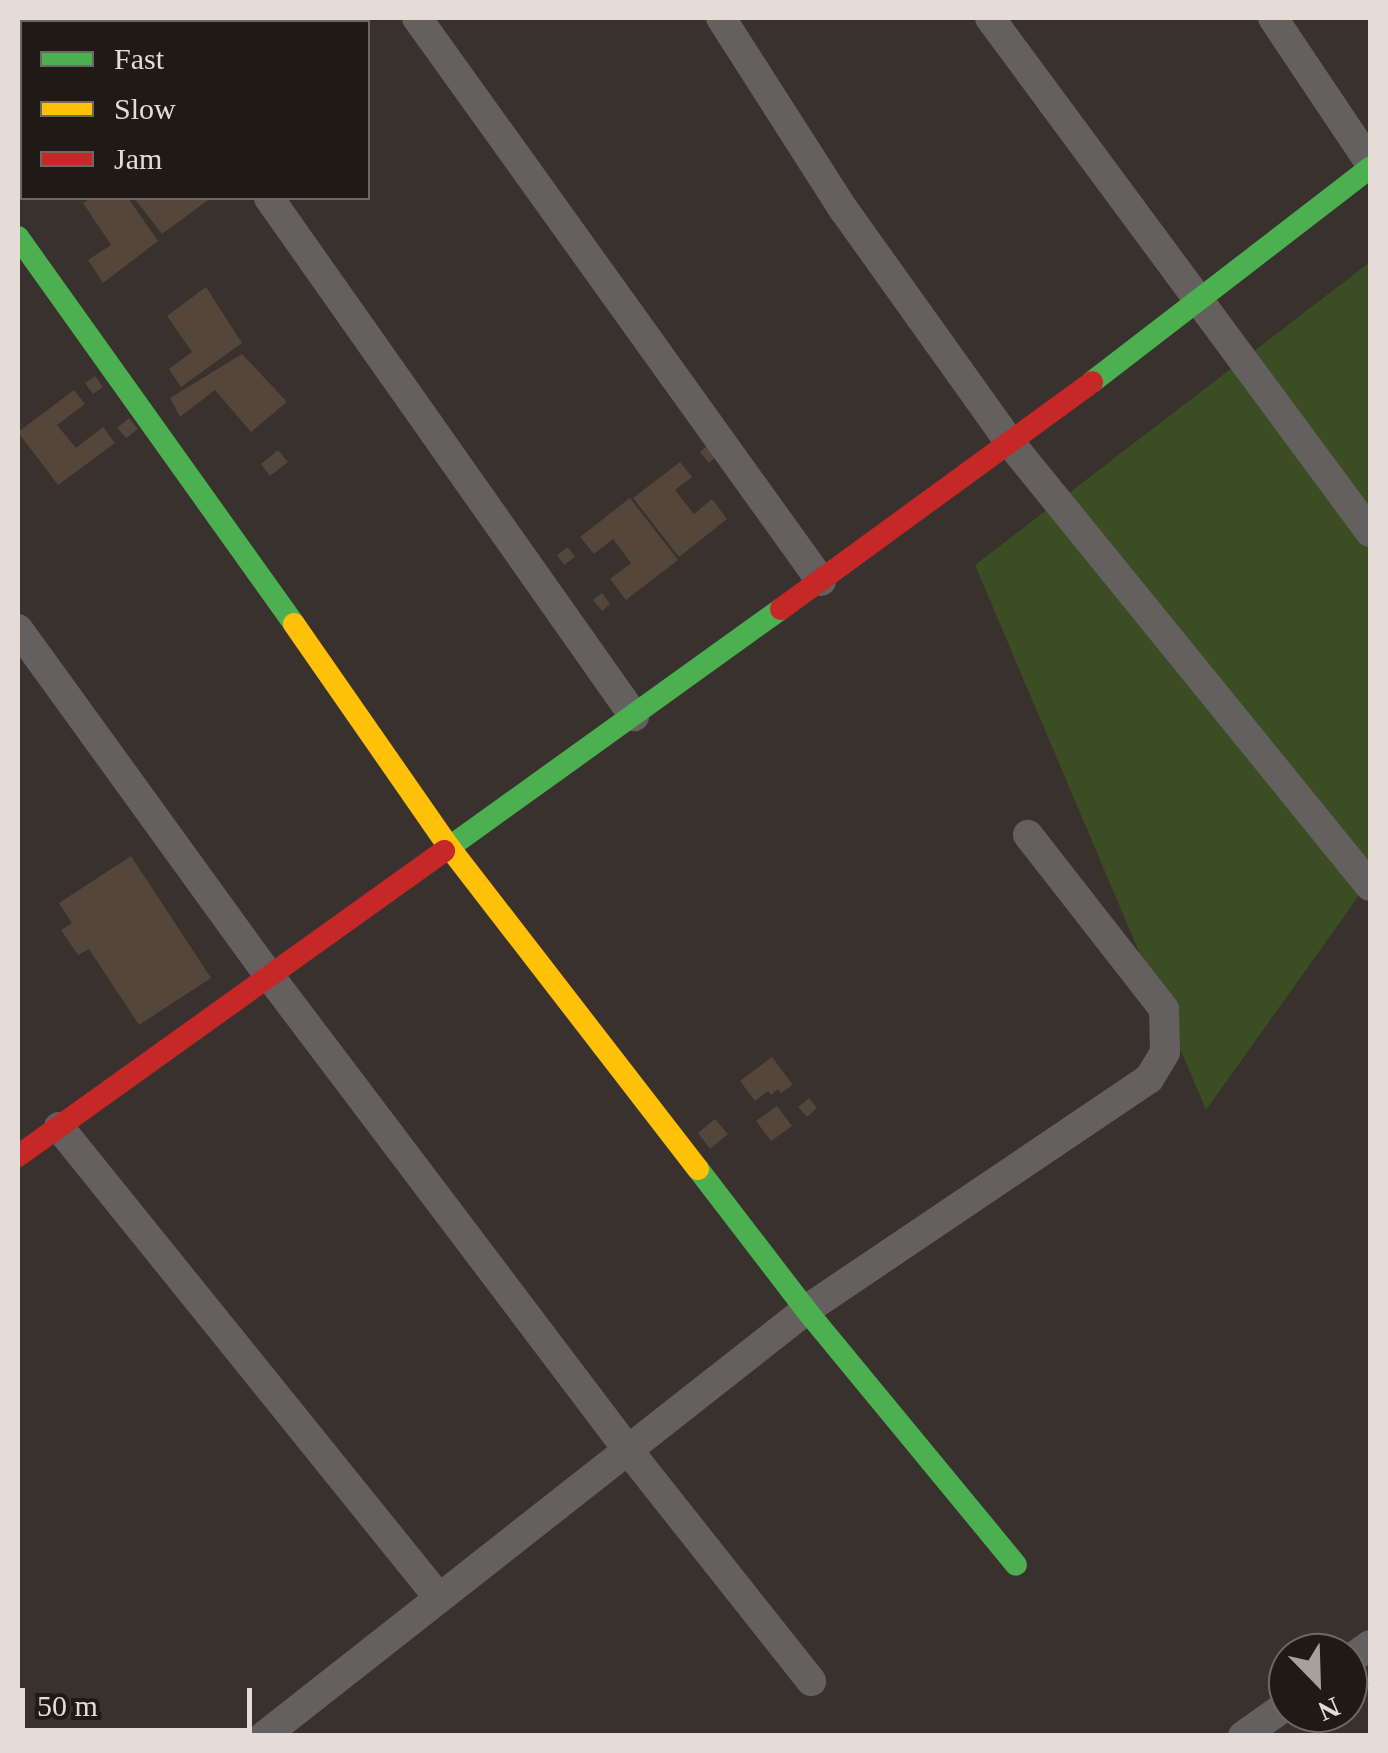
<!DOCTYPE html>
<style>
body{margin:0}
#map{position:relative;width:1388px;height:1753px;overflow:hidden;background:#38312d;font-family:Georgia,serif}
div>[style]{position:absolute}
.green>*{inset:0;background:#3b4d22}
.building>*{inset:0;background:#54463a}
.street>*{height:30px;margin:-15px;padding:0 15px;transform-origin:15px;border-radius:15px;background:#63605f}
.fast>*{height:22px;margin:-11px;padding:0 11px;transform-origin:11px;border-radius:11px;background:#4caf50}
.slow>*{height:22px;margin:-11px;padding:0 11px;transform-origin:11px;border-radius:11px;background:#ffc107}
.jam>*{height:22px;margin:-11px;padding:0 11px;transform-origin:11px;border-radius:11px;background:#c62828}
span{translate:-50% -50%;white-space:nowrap;text-align:center;line-height:1.15;-webkit-text-stroke:8px #1f1a16;paint-order:stroke}
.frame{position:absolute;inset:0;border:20px solid #e5dcd7;pointer-events:none}
.legend{position:absolute;left:20px;top:20px;width:350px;height:180px;box-sizing:border-box;background:#1f1a16;border:2px solid #6e6863;margin:0;padding:12px 18px;list-style:none;font-size:30px;color:#e5dcd7}
.legend li{display:flex;align-items:center;gap:20px;height:50px}
.legend b{width:50px;border:2px solid #6e6863}
.north{position:absolute;left:1268px;top:1633px;width:100px;height:100px;box-sizing:border-box;background:#1f1a16;border:2px solid #6e6863;border-radius:50%;rotate:157deg;font-size:28px;font-weight:700;line-height:40px;text-align:center;color:#e5dcd7}
.north::after{content:'';display:block;margin:auto;width:35px;height:45px;background:#a8a09c;clip-path:polygon(50% 0,100% 100%,50% 72%,0 100%)}
.scale{position:absolute;left:20px;top:1688px;width:232px;height:45px;box-sizing:border-box;border:5px solid #e5dcd7;border-top:0;padding-left:12px;font-size:30px;line-height:35px;white-space:nowrap;color:#e5dcd7;-webkit-text-stroke:8px #1f1a16;paint-order:stroke}
</style>
<div id="map">
<div class="green">
<i style="clip-path:polygon(1370px 262px,1370px 880px,1206px 1110px,975px 565px)"></i>
</div>
<div class="building">
<i style="clip-path:polygon(18px 18px,91px 18px,96px 22px,22px 22px,22px 36px)"></i>
<i style="clip-path:polygon(91px 198px,128px 198px,158px 241px,103px 283px,88px 260px,111px 245px,83px 203px)"></i>
<i style="clip-path:polygon(134px 198px,211px 198px,162px 234px)"></i>
<i style="clip-path:polygon(206px 287px,242px 343px,181px 387px,169px 369px,192px 352px,167px 316px)"></i>
<i style="clip-path:polygon(242px 354px,287px 402px,251px 432px,215px 390px,180px 417px,170px 398px)"></i>
<i style="clip-path:polygon(95px 376px,103px 387px,93px 394px,85px 383px)"></i>
<i style="clip-path:polygon(74px 390px,85px 404px,57px 425px,76px 448px,103px 427px,115px 443px,58px 485px,18px 432px)"></i>
<i style="clip-path:polygon(129px 418px,138px 429px,126px 438px,117px 428px)"></i>
<i style="clip-path:polygon(711px 442px,720px 453px,709px 463px,700px 452px)"></i>
<i style="clip-path:polygon(278px 450px,288px 462px,270px 476px,261px 464px)"></i>
<i style="clip-path:polygon(680px 462px,692px 477px,675px 490px,694px 514px,712px 499px,727px 519px,679px 557px,633px 498px)"></i>
<i style="clip-path:polygon(630px 498px,678px 560px,626px 600px,610px 579px,631px 563px,613px 539px,594px 554px,580px 537px)"></i>
<i style="clip-path:polygon(568px 547px,575px 557px,564px 565px,557px 555px)"></i>
<i style="clip-path:polygon(602px 593px,610px 604px,602px 611px,593px 600px)"></i>
<i style="clip-path:polygon(131px 856px,211px 978px,139px 1025px,89px 949px,78px 955px,61px 930px,72px 923px,59px 903px)"></i>
<i style="clip-path:polygon(772px 1057px,793px 1085px,781px 1093px,778px 1089px,771px 1095px,768px 1091px,755px 1101px,740px 1081px)"></i>
<i style="clip-path:polygon(809px 1098px,817px 1108px,807px 1117px,798px 1107px)"></i>
<i style="clip-path:polygon(777px 1106px,792px 1126px,771px 1141px,756px 1121px)"></i>
<i style="clip-path:polygon(715px 1119px,728px 1134px,710px 1149px,698px 1133px)"></i>
</div>
<div class="street">
<i style="left:142px;top:18px;width:5px;rotate:53deg"></i>
<i style="left:417px;top:18px;width:693px;rotate:54.34deg"></i>
<i style="left:721px;top:18px;width:228px;rotate:57.4deg"></i>
<i style="left:844px;top:210px;width:287px;rotate:54.5deg"></i>
<i style="left:1011px;top:444px;width:569px;rotate:50.92deg"></i>
<i style="left:990px;top:18px;width:639px;rotate:53.52deg"></i>
<i style="left:1273px;top:18px;width:174px;rotate:56.2deg"></i>
<i style="left:269px;top:198px;width:634px;rotate:54.83deg"></i>
<i style="left:18px;top:629px;width:426px;rotate:54.1deg"></i>
<i style="left:268px;top:974px;width:597px;rotate:52.9deg"></i>
<i style="left:628px;top:1450px;width:295px;rotate:51.6deg"></i>
<i style="left:59px;top:1127px;width:605px;rotate:51.1deg"></i>
<i style="left:1348px;top:1661px;width:27px;rotate:-36deg"></i>
<i style="left:264px;top:1736px;width:689px;rotate:-38.17deg"></i>
<i style="left:806px;top:1310px;width:414px;rotate:-34deg"></i>
<i style="left:1149px;top:1079px;width:31px;rotate:-59deg"></i>
<i style="left:1165px;top:1052px;width:43px;rotate:-91.3deg"></i>
<i style="left:1164px;top:1009px;width:221px;rotate:-128deg"></i>
<i style="left:1243px;top:1736px;width:55px;rotate:-35.4deg"></i>
</div>
<div class="fast">
<i style="left:18px;top:237px;width:475px;rotate:54.5deg"></i>
<i style="left:1092px;top:382px;width:351px;rotate:-37.6deg"></i>
<i style="left:444px;top:851px;width:415px;rotate:-35.7deg"></i>
<i style="left:698px;top:1169px;width:178px;rotate:52.5deg"></i>
<i style="left:806px;top:1310px;width:330px;rotate:50.5deg"></i>
</div>
<div class="slow">
<i style="left:294px;top:624px;width:272px;rotate:55.2deg"></i>
<i style="left:449px;top:847px;width:407px;rotate:52.3deg"></i>
</div>
<div class="jam">
<i style="left:781px;top:609px;width:385px;rotate:-36.1deg"></i>
<i style="left:18px;top:1156px;width:524px;rotate:-35.6deg"></i>
</div>
<div class="frame"></div>
<ul class="legend">
<li><b style="height:12px;background:#4caf50"></b>Fast</li>
<li><b style="height:12px;background:#ffc107"></b>Slow</li>
<li><b style="height:12px;background:#c62828"></b>Jam</li>
</ul>
<div class="north">N</div>
<div class="scale">50 m</div>
</div>
